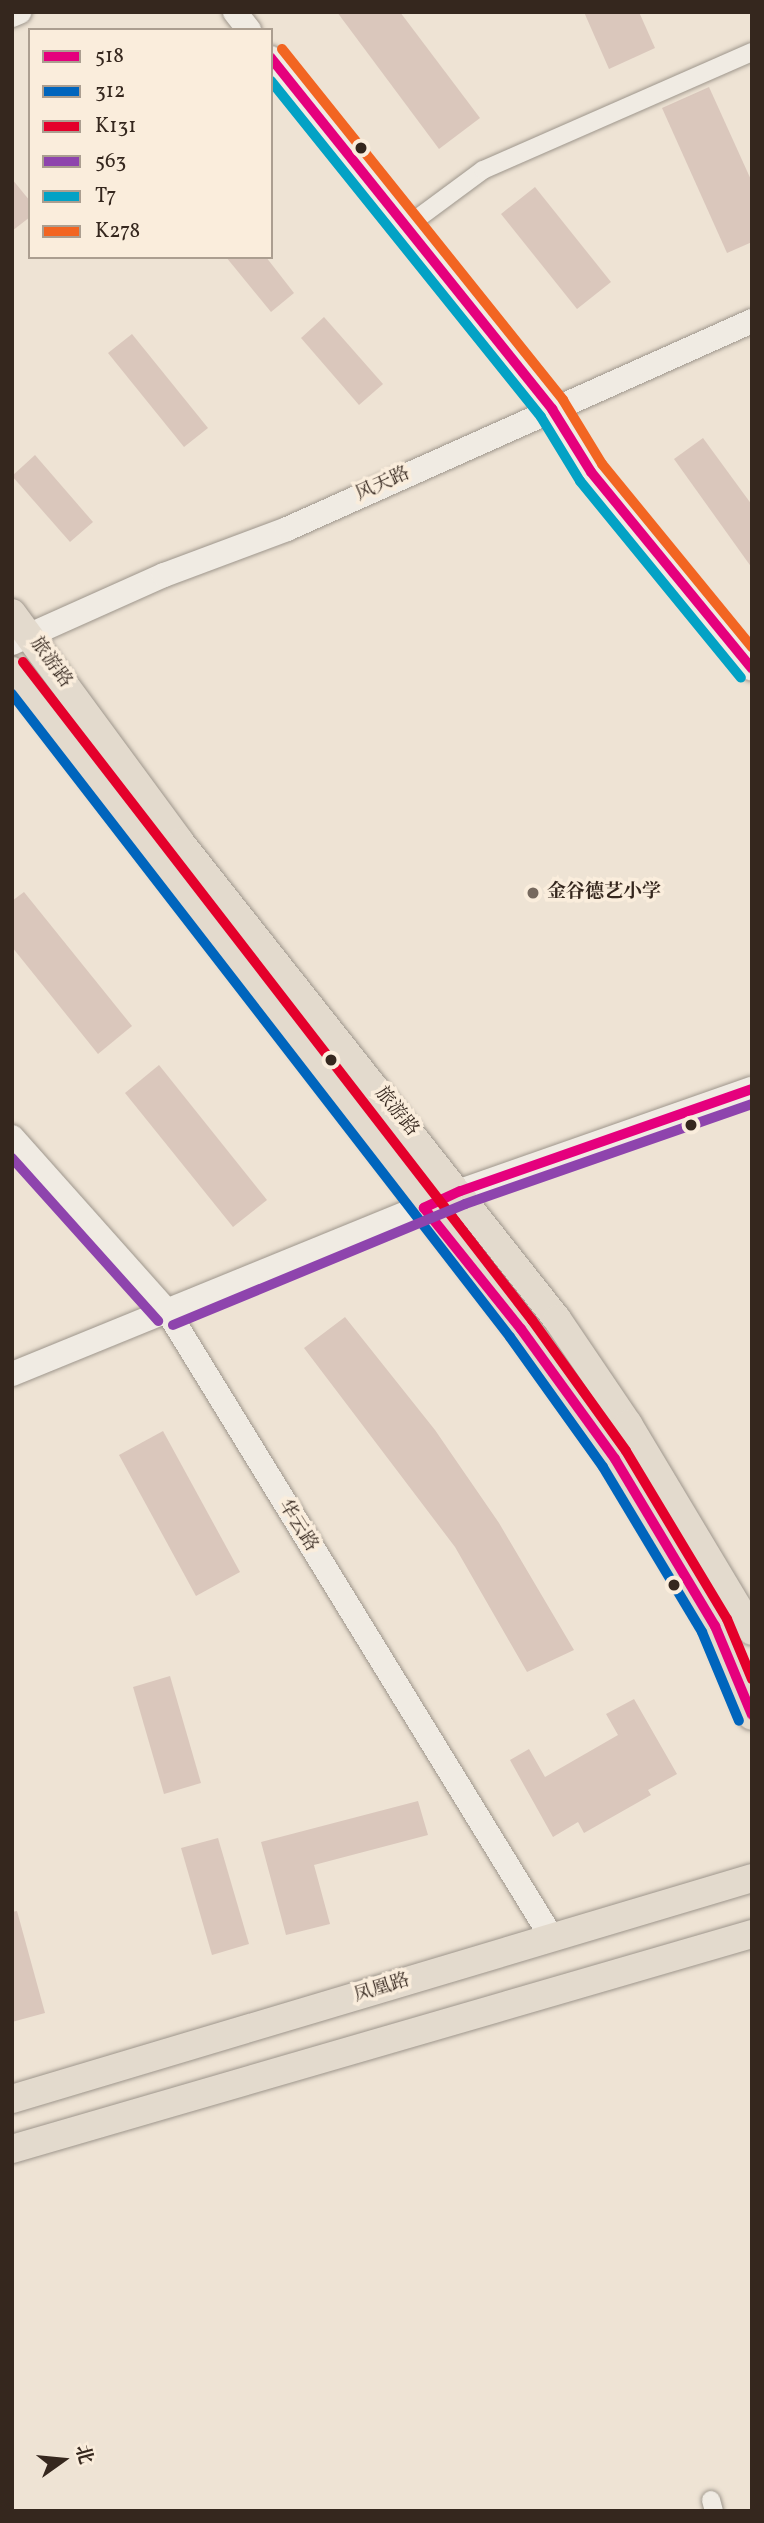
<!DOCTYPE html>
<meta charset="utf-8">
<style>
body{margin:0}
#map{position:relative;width:764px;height:2523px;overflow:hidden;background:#eee3d4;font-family:Vollkorn,"Noto Serif SC",serif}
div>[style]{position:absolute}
.building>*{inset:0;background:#dac7bc}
.roads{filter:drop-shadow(0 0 2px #9e968c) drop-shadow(0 0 2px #9e968c)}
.street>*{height:18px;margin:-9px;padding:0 9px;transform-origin:9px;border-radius:9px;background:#f0ebe3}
.secondary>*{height:24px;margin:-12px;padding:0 12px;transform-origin:12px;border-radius:12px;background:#f0ebe3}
.primary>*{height:28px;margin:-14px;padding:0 14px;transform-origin:14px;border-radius:14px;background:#e3dacd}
.bus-1>*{height:10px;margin:-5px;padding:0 5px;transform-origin:5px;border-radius:5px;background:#e5007d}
.bus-2>*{height:10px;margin:-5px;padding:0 5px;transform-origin:5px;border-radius:5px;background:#0065bd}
.bus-3>*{height:10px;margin:-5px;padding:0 5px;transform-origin:5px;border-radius:5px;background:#e4002b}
.bus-4>*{height:10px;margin:-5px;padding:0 5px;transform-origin:5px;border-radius:5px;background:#8e44ad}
.bus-5>*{height:10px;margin:-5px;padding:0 5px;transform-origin:5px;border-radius:5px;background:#03a2c5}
.bus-6>*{height:10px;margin:-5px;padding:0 5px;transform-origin:5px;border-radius:5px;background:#f26522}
.dots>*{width:19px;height:19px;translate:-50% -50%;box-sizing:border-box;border:4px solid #faeddc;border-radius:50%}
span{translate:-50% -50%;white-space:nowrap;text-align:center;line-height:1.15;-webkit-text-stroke:7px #faeddc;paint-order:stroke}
.street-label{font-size:19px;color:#35271e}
.poi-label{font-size:19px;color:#35271e;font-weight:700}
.left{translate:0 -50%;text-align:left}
.frame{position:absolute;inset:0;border:14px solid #35271e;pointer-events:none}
.legend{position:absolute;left:28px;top:28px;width:245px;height:231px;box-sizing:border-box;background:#faeddc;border:2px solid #ab9e90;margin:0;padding:9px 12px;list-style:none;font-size:21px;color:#35271e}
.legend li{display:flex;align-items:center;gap:14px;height:35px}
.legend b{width:35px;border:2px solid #ab9e90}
.north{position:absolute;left:28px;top:2425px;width:70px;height:70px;-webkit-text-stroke:5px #faeddc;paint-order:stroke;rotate:75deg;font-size:19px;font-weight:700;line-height:28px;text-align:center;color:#35271e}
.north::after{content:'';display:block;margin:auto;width:24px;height:32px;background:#35271e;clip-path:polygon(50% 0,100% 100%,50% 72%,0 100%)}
</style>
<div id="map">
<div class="building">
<i style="clip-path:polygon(337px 12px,400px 12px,480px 118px,439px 149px)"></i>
<i style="clip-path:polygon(584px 12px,639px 12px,655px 48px,609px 69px)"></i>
<i style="clip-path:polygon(709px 87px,752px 182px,752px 242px,727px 253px,662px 108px)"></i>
<i style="clip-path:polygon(12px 179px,30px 201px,30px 217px,12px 231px)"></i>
<i style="clip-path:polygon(535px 187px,611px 282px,577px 309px,501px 214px)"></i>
<i style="clip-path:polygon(226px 257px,266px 257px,294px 293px,271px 312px)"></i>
<i style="clip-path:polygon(324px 317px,383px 384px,359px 405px,301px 338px)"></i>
<i style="clip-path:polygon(132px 334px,208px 428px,184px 447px,108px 353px)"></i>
<i style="clip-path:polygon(703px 438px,752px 505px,752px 568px,674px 459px)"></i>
<i style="clip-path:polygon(35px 455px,93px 522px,70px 542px,12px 476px)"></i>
<i style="clip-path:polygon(24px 892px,132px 1026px,98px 1054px,12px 947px,12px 901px)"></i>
<i style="clip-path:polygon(159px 1065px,267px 1200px,233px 1227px,125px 1093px)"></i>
<i style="clip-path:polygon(345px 1317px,435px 1430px,499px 1523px,574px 1650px,527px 1672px,455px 1547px,304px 1348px)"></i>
<i style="clip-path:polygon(163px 1431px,240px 1572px,196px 1596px,119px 1455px)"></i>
<i style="clip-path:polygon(170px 1676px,201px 1783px,164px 1794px,133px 1687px)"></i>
<i style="clip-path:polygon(634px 1699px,677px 1774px,648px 1790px,651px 1795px,584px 1833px,578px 1822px,553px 1837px,510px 1760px,529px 1749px,545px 1777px,618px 1735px,606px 1714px)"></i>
<i style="clip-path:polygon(418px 1801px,428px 1835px,314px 1865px,330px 1924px,286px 1935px,261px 1842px)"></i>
<i style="clip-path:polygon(218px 1838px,249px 1944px,212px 1955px,181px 1848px)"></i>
<i style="clip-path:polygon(17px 1911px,45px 2013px,12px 2022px,12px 1912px)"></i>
</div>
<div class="roads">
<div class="street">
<i style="left:406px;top:227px;width:96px;rotate:-36.5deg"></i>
<i style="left:483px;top:170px;width:294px;rotate:-23.7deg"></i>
<i style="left:711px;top:2500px;width:11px;rotate:75deg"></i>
</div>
<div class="secondary">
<i style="left:235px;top:12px;width:23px;rotate:52deg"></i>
<i style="left:12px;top:15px;width:8px;rotate:-23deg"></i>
<i style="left:271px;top:58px;width:450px;rotate:51.3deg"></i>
<i style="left:552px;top:409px;width:74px;rotate:58.2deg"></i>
<i style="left:591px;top:472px;width:254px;rotate:50.7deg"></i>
<i style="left:12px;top:643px;width:167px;rotate:-24.1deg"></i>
<i style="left:164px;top:575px;width:131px;rotate:-20.5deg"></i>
<i style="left:287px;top:529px;width:509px;rotate:-24.1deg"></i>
<i style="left:12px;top:1137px;width:234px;rotate:48.3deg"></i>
<i style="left:168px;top:1312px;width:734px;rotate:58.47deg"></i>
<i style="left:12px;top:1374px;width:484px;rotate:-22.2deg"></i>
<i style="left:460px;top:1191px;width:309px;rotate:-19.3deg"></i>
</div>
<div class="primary">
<i style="left:12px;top:613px;width:284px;rotate:53.7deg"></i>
<i style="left:180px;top:842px;width:608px;rotate:51.68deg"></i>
<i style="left:557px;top:1319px;width:127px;rotate:55.9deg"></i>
<i style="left:628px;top:1424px;width:241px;rotate:59.1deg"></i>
<i style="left:12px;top:671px;width:832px;rotate:52.28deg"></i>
<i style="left:521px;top:1329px;width:160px;rotate:54.1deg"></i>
<i style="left:615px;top:1459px;width:195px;rotate:59.1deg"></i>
<i style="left:715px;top:1626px;width:97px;rotate:67.7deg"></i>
<i style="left:12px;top:2099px;width:772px;rotate:-16.63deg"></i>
<i style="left:12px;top:2149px;width:771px;rotate:-16.2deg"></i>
</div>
</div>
<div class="bus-1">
<i style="left:271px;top:58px;width:450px;rotate:51.3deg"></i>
<i style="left:552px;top:409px;width:74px;rotate:58.2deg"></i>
<i style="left:591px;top:472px;width:254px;rotate:50.7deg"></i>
<i style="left:752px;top:1089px;width:309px;rotate:160.7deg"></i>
<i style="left:460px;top:1191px;width:40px;rotate:155deg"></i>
<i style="left:424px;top:1208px;width:155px;rotate:51.3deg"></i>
<i style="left:521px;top:1329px;width:160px;rotate:54.1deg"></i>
<i style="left:615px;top:1459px;width:195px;rotate:59.1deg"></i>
<i style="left:715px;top:1626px;width:96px;rotate:67.4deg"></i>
</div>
<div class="bus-2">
<i style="left:12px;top:694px;width:813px;rotate:52.24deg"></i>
<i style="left:510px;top:1337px;width:160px;rotate:54.4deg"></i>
<i style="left:603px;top:1467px;width:192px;rotate:59deg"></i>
<i style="left:702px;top:1632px;width:96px;rotate:67.4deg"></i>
</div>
<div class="bus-3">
<i style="left:23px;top:662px;width:832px;rotate:52.28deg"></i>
<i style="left:532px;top:1320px;width:161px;rotate:54.3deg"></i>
<i style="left:626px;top:1451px;width:196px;rotate:59deg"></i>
<i style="left:727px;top:1619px;width:65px;rotate:67.4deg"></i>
</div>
<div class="bus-4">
<i style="left:12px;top:1158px;width:219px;rotate:48.1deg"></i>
<i style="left:173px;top:1325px;width:316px;rotate:-22.5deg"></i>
<i style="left:465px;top:1204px;width:304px;rotate:-19.2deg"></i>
</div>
<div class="bus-5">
<i style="left:271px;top:81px;width:431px;rotate:51.2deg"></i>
<i style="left:541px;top:417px;width:75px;rotate:58.6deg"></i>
<i style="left:580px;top:481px;width:254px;rotate:50.7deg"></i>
</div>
<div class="bus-6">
<i style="left:282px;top:49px;width:450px;rotate:51.3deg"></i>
<i style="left:563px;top:400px;width:75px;rotate:58.6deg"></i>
<i style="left:602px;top:464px;width:237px;rotate:50.7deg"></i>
</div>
<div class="dots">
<i style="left:361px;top:148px;background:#35271e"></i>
<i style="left:533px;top:893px;background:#76695e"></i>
<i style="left:331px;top:1060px;background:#35271e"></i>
<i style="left:691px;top:1125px;background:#35271e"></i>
<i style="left:674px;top:1585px;background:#35271e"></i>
</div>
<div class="street-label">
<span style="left:383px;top:485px;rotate:-24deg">风天路</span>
<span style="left:50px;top:663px;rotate:54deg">旅游路</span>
<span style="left:396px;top:1112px;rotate:51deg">旅游路</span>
<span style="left:297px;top:1526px;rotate:58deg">华云路</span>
<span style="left:382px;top:1989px;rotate:-17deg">凤凰路</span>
</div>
<div class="poi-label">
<span class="left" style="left:547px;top:893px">金谷德艺小学</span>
</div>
<div class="frame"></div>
<ul class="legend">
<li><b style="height:9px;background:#e5007d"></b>518</li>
<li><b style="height:9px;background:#0065bd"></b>312</li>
<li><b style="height:9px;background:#e4002b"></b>K131</li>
<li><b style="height:9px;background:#8e44ad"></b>563</li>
<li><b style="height:9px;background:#03a2c5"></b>T7</li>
<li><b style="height:9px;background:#f26522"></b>K278</li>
</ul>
<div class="north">北</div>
</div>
